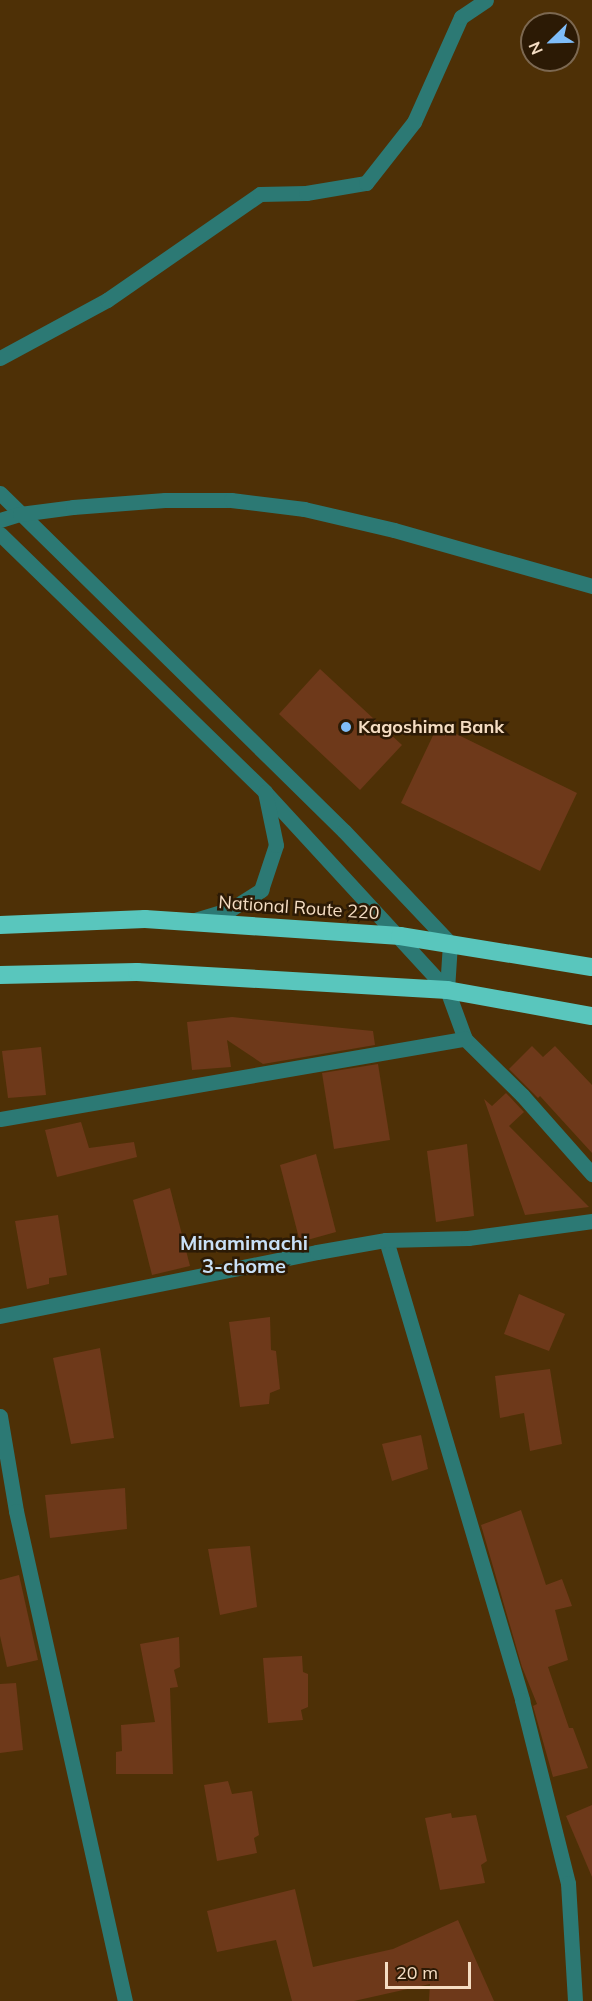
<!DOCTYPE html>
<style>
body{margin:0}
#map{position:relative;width:592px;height:2001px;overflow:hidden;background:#4e3006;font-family:Mulish,sans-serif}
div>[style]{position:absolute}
.building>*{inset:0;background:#6e391a}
.minor>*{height:15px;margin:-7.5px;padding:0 7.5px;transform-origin:7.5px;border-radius:7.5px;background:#2c7974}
.highway>*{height:18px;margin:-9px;padding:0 9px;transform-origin:9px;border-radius:9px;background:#59c6bd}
.dots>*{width:16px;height:16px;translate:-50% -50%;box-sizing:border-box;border:3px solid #2c1a05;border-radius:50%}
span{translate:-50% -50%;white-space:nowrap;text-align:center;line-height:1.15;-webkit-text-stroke:5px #2c1a05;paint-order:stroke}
.poi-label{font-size:18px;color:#f5ddc3;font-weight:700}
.left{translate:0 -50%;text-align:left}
.street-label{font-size:18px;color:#f5ddc3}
.neighbourhood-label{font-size:20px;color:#c9e0f7;font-weight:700}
.north{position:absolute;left:520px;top:12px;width:60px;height:60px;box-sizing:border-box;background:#2c1a05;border:2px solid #7c6851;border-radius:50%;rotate:247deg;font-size:16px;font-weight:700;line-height:24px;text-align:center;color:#f5ddc3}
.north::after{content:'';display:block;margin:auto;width:21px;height:27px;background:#7fbdf9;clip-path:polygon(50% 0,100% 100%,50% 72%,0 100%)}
.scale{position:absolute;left:385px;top:1962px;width:86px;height:27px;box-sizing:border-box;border:3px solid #f5ddc3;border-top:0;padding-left:8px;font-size:18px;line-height:21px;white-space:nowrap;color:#f5ddc3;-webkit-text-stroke:4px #2c1a05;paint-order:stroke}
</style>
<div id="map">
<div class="building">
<i style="clip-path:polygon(320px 669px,402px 745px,360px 790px,279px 714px)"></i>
<i style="clip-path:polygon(438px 725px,577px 793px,540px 871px,401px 803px)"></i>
<i style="clip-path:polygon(232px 1017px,373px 1031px,375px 1045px,263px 1064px,227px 1040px,231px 1067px,192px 1070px,187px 1022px)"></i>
<i style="clip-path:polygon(532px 1046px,543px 1057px,555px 1046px,592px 1085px,592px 1153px,540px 1096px,538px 1098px,509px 1069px)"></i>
<i style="clip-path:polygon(41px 1047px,46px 1095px,8px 1098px,2px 1051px)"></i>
<i style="clip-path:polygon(378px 1064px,390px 1140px,334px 1149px,322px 1073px)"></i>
<i style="clip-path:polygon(506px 1093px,524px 1112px,509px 1126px,589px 1207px,525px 1215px,484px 1099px,492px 1106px)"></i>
<i style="clip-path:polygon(81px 1122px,89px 1148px,134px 1142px,137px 1157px,57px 1177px,45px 1130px)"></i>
<i style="clip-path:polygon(467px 1144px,474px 1216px,436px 1222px,427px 1151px)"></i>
<i style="clip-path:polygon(316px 1154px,336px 1232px,300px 1242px,280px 1165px)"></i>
<i style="clip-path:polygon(170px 1188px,190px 1266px,152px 1275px,133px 1200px)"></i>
<i style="clip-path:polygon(58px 1215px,67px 1275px,49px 1278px,49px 1284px,27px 1289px,15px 1221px)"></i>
<i style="clip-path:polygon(519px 1294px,565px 1314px,549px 1351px,504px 1334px)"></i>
<i style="clip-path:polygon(270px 1317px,271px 1350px,276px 1351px,280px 1389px,270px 1393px,269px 1404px,240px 1407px,229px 1322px)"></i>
<i style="clip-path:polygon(100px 1348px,114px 1438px,71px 1444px,53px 1358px)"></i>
<i style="clip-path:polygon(550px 1369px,562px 1444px,530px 1451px,524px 1413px,500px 1418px,495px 1376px)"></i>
<i style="clip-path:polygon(421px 1435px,428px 1469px,392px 1481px,382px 1444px)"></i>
<i style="clip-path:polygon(125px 1488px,127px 1529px,50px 1538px,45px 1495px)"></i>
<i style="clip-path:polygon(521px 1510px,546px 1585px,562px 1579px,572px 1606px,555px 1610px,568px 1660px,548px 1667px,569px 1728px,573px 1728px,588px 1768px,553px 1777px,533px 1706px,537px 1704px,522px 1667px,481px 1525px)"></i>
<i style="clip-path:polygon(250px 1546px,257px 1607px,220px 1615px,208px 1549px)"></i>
<i style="clip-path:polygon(19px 1575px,38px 1660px,7px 1667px,0 1636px,0 1580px)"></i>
<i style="clip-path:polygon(179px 1637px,180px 1667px,174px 1670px,178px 1687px,170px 1688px,173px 1774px,116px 1774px,116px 1752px,122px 1751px,121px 1725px,155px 1722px,140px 1644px)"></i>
<i style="clip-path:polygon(302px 1656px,303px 1672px,308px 1674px,308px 1707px,301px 1710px,303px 1720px,268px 1723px,263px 1658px)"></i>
<i style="clip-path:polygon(16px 1683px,23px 1750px,0 1753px,0 1684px)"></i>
<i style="clip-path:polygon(228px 1781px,232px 1794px,252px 1791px,259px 1835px,254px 1838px,257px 1853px,217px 1861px,204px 1785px)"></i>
<i style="clip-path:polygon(592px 1805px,592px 1877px,566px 1816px)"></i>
<i style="clip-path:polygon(451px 1813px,452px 1818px,476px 1815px,487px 1861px,481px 1865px,485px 1883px,440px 1890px,425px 1818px)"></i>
<i style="clip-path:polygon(295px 1889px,313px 1967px,393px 1949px,458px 1920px,494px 2001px,429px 2001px,430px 1984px,354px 2001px,292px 2001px,276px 1940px,217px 1952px,207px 1911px)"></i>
</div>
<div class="minor">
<i style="left:0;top:358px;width:122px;rotate:-28.5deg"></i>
<i style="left:107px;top:300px;width:186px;rotate:-34.7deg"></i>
<i style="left:260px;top:194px;width:46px;rotate:-1.2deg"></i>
<i style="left:306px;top:193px;width:61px;rotate:-9.5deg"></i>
<i style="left:366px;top:183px;width:78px;rotate:-51.8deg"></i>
<i style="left:414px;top:122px;width:115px;rotate:-65.9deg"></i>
<i style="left:461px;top:17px;width:30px;rotate:-34deg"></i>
<i style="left:0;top:493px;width:482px;rotate:44.5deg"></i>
<i style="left:344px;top:831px;width:154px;rotate:46.6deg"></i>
<i style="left:450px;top:943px;width:47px;rotate:93.7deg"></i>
<i style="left:447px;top:990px;width:52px;rotate:69.8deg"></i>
<i style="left:465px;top:1039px;width:80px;rotate:44.5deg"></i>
<i style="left:522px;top:1095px;width:106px;rotate:48.5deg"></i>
<i style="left:0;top:520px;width:21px;rotate:-17deg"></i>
<i style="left:20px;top:514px;width:53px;rotate:-7.5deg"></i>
<i style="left:73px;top:507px;width:92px;rotate:-4.4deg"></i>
<i style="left:165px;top:500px;width:66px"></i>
<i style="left:231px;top:500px;width:74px;rotate:7deg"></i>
<i style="left:304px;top:509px;width:92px;rotate:13.1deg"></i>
<i style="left:394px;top:530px;width:206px;rotate:15.8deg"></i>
<i style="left:0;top:534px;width:370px;rotate:44.2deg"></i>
<i style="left:265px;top:792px;width:269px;rotate:47.4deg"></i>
<i style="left:195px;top:920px;width:38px;rotate:-17deg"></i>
<i style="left:231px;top:909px;width:36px;rotate:-32deg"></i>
<i style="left:261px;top:890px;width:47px;rotate:-71.6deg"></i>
<i style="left:276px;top:845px;width:54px;rotate:-101.7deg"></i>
<i style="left:0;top:1119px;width:472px;rotate:-9.8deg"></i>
<i style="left:386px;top:1240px;width:480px;rotate:73.5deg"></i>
<i style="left:522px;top:1700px;width:189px;rotate:75.9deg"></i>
<i style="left:568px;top:1883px;width:118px;rotate:86.6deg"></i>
<i style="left:0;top:1316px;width:323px;rotate:-11.4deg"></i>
<i style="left:317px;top:1252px;width:70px;rotate:-9.9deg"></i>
<i style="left:386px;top:1240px;width:82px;rotate:-1.4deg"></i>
<i style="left:468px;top:1238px;width:125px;rotate:-7.8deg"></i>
<i style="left:0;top:1416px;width:96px;rotate:80.4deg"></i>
<i style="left:16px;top:1511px;width:502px;rotate:77.46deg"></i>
</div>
<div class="highway">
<i style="left:0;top:925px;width:145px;rotate:-2.4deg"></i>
<i style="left:145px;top:919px;width:256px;rotate:3.8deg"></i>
<i style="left:400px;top:936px;width:194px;rotate:9.2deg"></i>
<i style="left:0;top:975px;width:137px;rotate:-1.3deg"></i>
<i style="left:137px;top:972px;width:311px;rotate:3.3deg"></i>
<i style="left:447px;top:990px;width:147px;rotate:10.2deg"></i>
</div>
<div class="dots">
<i style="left:346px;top:727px;background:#7fbdf9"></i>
</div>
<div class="poi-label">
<span class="left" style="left:358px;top:727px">Kagoshima Bank</span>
</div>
<div class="street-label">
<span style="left:299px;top:908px;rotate:4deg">National Route 220</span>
</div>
<div class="neighbourhood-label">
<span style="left:244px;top:1254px">Minamimachi<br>3-chome</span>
</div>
<div class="north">N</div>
<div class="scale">20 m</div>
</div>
